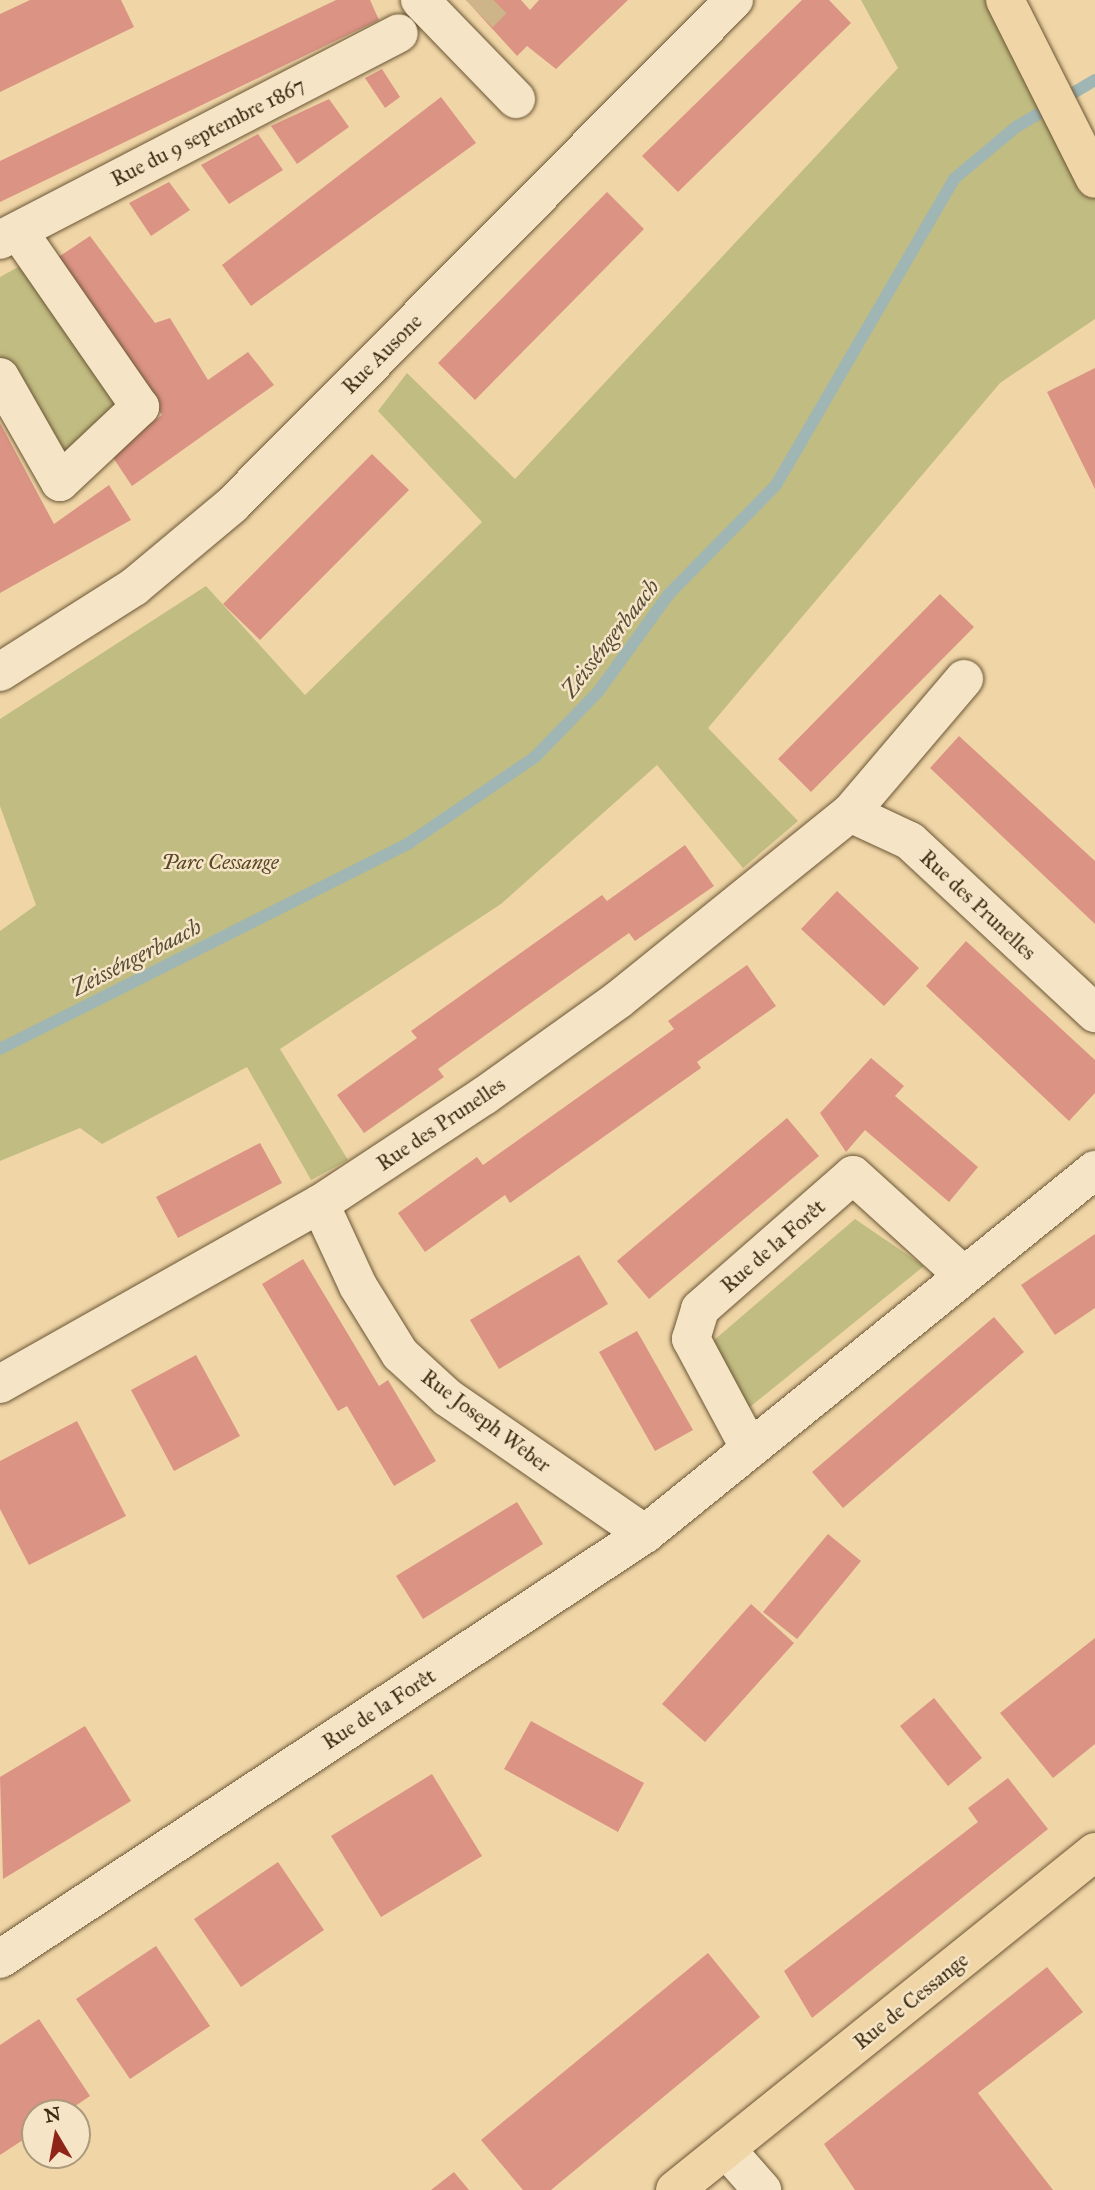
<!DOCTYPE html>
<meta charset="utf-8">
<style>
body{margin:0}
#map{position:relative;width:1095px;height:2190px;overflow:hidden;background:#f0d6a7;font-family:"IM FELL Great Primer",serif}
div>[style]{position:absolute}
.green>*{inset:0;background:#c1bc82}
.stream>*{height:12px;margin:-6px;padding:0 6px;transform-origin:6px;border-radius:6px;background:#a0b6b4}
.building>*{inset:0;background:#db9384}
.minor-tunnel>*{height:38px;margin-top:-19px;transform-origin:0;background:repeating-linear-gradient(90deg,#cdb489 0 38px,transparent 0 57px)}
.roads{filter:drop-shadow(0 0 2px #6b5635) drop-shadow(0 0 2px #6b5635)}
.minor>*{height:38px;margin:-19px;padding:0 19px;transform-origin:19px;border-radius:19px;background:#f5e4c6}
.major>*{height:38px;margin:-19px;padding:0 19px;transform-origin:19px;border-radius:19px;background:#f0d6a7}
span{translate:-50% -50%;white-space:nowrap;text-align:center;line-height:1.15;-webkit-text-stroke:5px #f5e4c6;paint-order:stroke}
.street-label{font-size:21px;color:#3f2b0f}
.park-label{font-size:21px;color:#594826;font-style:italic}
.water-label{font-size:23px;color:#574e38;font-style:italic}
.north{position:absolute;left:21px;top:2099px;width:70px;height:70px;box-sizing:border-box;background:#f5e4c6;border:2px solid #ac9a7d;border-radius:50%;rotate:350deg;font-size:19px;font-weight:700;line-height:28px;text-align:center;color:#3f2b0f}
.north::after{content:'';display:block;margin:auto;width:24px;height:32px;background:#8f2418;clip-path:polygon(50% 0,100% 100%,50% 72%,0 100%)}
</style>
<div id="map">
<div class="green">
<i style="clip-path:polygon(861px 0,1005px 0,1095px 179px,1095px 319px,1000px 383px,708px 728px,798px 821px,743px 868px,657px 765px,501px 904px,280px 1049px,348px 1160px,311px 1180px,247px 1067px,102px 1144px,80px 1128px,0 1161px,0 931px,36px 905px,0 806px,0 719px,206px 586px,305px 695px,482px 522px,378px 411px,407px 373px,515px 479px,898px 68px)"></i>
<i style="clip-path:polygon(27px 262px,131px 405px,63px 469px,0 359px,0 277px)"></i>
<i style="clip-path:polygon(855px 1219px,924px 1266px,740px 1415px,706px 1347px)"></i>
</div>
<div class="stream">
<i style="left:0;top:1049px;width:458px;rotate:-26.7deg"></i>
<i style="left:409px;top:843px;width:153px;rotate:-34.3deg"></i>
<i style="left:535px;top:757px;width:91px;rotate:-45.9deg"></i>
<i style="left:598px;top:692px;width:121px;rotate:-54.1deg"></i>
<i style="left:669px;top:594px;width:153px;rotate:-45.5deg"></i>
<i style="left:776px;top:485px;width:355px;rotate:-59.8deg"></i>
<i style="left:955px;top:178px;width:80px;rotate:-39.9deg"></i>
<i style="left:1016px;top:127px;width:92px;rotate:-30.7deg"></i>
</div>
<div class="building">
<i style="clip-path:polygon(30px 0,121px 0,134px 27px,0 92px,0 14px)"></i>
<i style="clip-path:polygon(336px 0,370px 0,379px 20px,0 202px,0 161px)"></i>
<i style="clip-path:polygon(466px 0,521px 0,530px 10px,539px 0,628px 0,556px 69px,527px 46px,517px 56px)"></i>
<i style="clip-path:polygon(802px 0,829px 0,851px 23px,678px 192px,642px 156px)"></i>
<i style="clip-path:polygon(382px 69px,400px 97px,385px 108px,365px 78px)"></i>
<i style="clip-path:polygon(441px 97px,476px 143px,251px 306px,222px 265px)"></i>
<i style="clip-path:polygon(329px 99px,349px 127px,297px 164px,271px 126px)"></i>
<i style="clip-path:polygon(258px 134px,283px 170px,229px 204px,201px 165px)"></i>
<i style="clip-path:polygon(169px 182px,190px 210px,151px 236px,129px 203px)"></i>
<i style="clip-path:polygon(607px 192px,644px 229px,475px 400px,438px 363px)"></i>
<i style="clip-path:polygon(90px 236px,155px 323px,170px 318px,208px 380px,248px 352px,274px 385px,132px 486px,110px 453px,162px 415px,51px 262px)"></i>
<i style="clip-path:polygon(1095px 368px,1095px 489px,1047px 392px)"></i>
<i style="clip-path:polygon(0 423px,54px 524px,109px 485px,131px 520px,0 593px)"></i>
<i style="clip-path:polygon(372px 454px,409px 490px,260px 640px,223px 604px)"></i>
<i style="clip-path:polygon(940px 594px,974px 627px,811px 792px,778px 759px)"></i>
<i style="clip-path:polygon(959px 736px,1095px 861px,1095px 924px,930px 768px)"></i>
<i style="clip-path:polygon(685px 845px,714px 886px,635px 941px,629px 933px,438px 1069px,444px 1077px,364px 1133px,337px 1095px,417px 1038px,411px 1031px,602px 895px,607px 901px)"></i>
<i style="clip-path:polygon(837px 891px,919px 968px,884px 1006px,801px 929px)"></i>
<i style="clip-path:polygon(966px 941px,1095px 1060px,1095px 1093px,1069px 1121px,926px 986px)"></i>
<i style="clip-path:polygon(747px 965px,776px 1006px,697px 1062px,701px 1068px,510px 1203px,505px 1195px,425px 1252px,398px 1213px,477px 1157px,483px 1165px,674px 1029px,668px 1021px)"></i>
<i style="clip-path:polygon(871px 1058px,904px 1086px,895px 1096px,978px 1167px,949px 1202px,865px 1130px,846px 1152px,820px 1113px)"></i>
<i style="clip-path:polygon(787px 1118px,819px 1156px,649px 1299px,617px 1261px)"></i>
<i style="clip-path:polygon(260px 1143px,282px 1183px,178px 1238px,156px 1197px)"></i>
<i style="clip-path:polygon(1095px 1234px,1095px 1308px,1055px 1335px,1021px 1285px)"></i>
<i style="clip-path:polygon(579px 1255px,608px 1304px,499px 1369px,470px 1320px)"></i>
<i style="clip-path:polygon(303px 1259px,379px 1386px,388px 1380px,436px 1461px,394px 1486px,347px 1406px,338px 1411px,262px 1284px)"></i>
<i style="clip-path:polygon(994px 1317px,1024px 1352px,843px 1508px,812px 1472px)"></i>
<i style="clip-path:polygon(637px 1331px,693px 1430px,655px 1451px,599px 1352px)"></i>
<i style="clip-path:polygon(196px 1355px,240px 1436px,174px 1471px,131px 1390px)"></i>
<i style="clip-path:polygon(77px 1421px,126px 1516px,29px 1565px,0 1509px,0 1461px)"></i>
<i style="clip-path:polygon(517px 1502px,543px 1544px,423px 1619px,396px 1576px)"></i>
<i style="clip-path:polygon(828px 1534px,861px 1561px,797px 1639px,763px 1612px)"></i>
<i style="clip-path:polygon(751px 1604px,794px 1643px,705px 1742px,662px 1704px)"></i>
<i style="clip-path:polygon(1095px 1638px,1095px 1744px,1053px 1778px,1000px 1713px)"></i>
<i style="clip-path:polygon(934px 1698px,982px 1758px,948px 1786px,900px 1726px)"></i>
<i style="clip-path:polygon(531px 1721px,644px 1783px,618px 1832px,504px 1769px)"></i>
<i style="clip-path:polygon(85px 1726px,131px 1801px,3px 1879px,0 1777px)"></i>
<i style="clip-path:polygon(432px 1774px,482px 1856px,381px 1917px,331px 1836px)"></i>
<i style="clip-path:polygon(1008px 1778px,1048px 1829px,812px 2018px,784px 1971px,978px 1822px,968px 1808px)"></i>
<i style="clip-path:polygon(278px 1862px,324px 1930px,241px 1987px,194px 1919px)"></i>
<i style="clip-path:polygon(156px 1946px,210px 2026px,130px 2079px,76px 1999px)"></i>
<i style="clip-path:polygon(708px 1953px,760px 2017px,551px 2190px,523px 2190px,481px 2140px)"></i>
<i style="clip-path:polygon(1047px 1967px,1083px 2012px,978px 2093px,1053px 2190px,855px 2190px,824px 2144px)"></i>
<i style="clip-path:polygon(39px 2019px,90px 2096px,65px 2113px,35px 2113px,35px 2132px,0 2155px,0 2045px)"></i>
<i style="clip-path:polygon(454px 2172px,469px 2190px,431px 2190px)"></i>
</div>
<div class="minor-tunnel">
<i style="left:479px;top:14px;width:20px;rotate:-45deg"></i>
</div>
<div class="roads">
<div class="minor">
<i style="left:420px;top:0;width:138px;rotate:45.9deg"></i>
<i style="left:0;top:240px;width:449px;rotate:-27.4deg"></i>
<i style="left:0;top:377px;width:121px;rotate:60.3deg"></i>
<i style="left:60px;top:482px;width:110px;rotate:-43.2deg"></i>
<i style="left:140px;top:407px;width:214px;rotate:-124.7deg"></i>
<i style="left:0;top:672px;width:159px;rotate:-32.4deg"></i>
<i style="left:134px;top:587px;width:128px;rotate:-39.9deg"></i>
<i style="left:232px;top:505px;width:712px;rotate:-45.17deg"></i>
<i style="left:850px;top:813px;width:176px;rotate:-49.6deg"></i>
<i style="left:320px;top:1204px;width:90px;rotate:65.1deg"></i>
<i style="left:358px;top:1286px;width:80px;rotate:58.3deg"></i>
<i style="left:400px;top:1354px;width:65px;rotate:42.5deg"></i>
<i style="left:448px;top:1398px;width:239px;rotate:34.6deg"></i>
<i style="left:0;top:1384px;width:367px;rotate:-29.4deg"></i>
<i style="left:320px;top:1204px;width:196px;rotate:-33.4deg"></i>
<i style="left:484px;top:1096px;width:165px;rotate:-35.6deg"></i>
<i style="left:618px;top:1000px;width:298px;rotate:-38.9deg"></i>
<i style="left:850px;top:813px;width:66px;rotate:25deg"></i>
<i style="left:910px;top:841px;width:253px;rotate:42.9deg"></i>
<i style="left:750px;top:1449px;width:125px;rotate:-118.2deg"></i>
<i style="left:691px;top:1339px;width:31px;rotate:-73deg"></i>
<i style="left:700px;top:1309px;width:203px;rotate:-41.2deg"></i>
<i style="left:853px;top:1175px;width:146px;rotate:42.2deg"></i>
<i style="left:0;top:1959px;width:772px;rotate:-33.38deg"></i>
<i style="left:645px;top:1534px;width:579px;rotate:-38.97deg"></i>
<i style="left:726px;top:2149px;width:55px;rotate:48.7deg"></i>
</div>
<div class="major">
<i style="left:1005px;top:0;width:200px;rotate:63.3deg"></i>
<i style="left:675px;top:2190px;width:539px;rotate:-38.83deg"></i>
</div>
</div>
<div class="street-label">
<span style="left:208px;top:132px;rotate:-27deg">Rue du 9 septembre 1867</span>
<span style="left:382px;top:354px;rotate:-45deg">Rue Ausone</span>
<span style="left:978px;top:905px;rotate:43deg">Rue des Prunelles</span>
<span style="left:441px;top:1124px;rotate:-34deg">Rue des Prunelles</span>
<span style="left:773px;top:1246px;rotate:-41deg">Rue de la Forêt</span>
<span style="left:486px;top:1421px;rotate:37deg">Rue Joseph Weber</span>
<span style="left:379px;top:1709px;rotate:-33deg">Rue de la Forêt</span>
<span style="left:911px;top:2001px;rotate:-39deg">Rue de Cessange</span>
</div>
<div class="park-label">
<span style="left:220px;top:862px">Parc Cessange</span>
</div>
<div class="water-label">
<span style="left:610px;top:638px;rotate:-52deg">Zeisséngerbaach</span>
<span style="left:136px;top:957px;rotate:-27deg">Zeisséngerbaach</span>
</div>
<div class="north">N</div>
</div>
